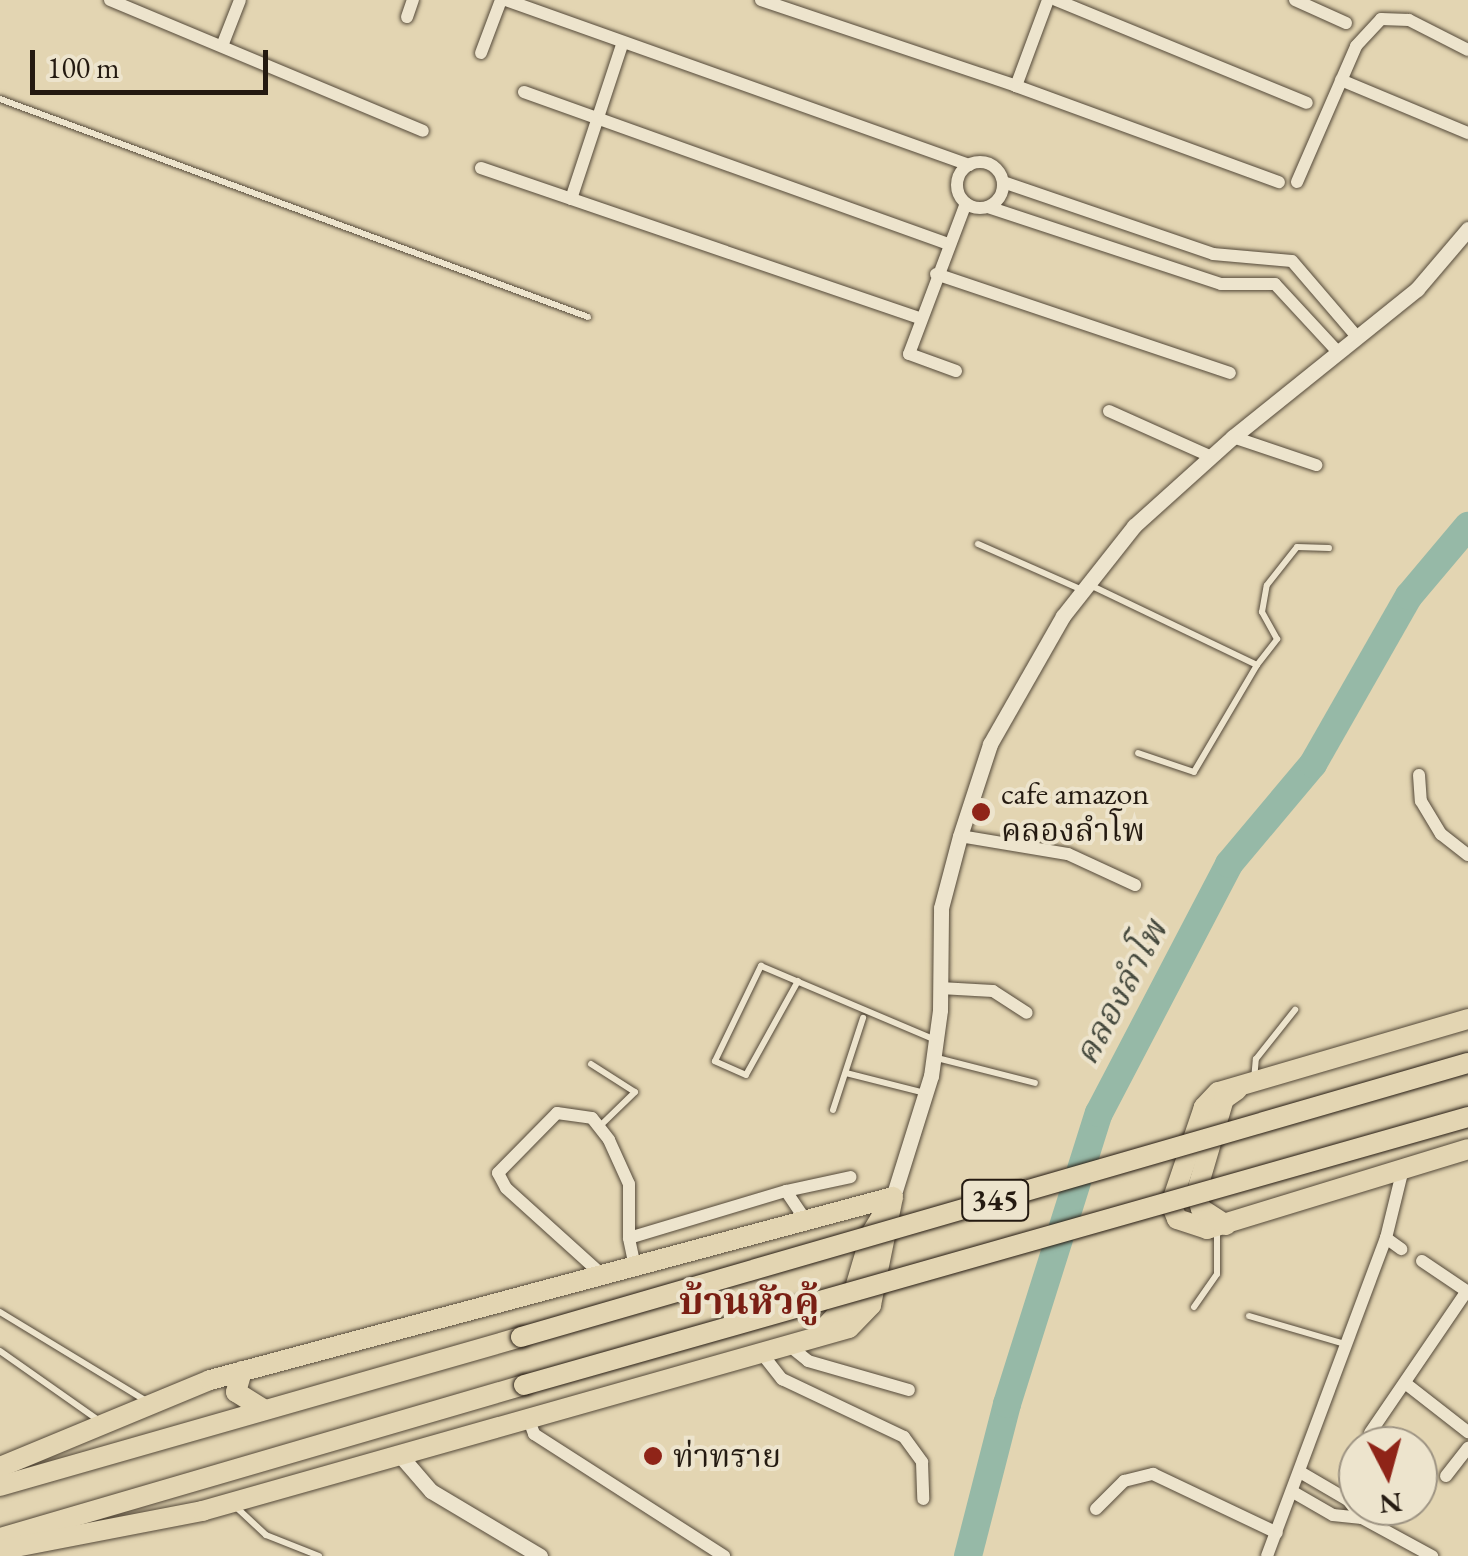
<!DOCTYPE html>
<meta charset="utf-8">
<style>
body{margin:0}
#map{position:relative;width:1468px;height:1556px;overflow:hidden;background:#e3d5b2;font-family:"EB Garamond","Noto Serif Thai",serif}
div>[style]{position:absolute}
.river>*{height:28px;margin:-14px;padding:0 14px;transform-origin:14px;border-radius:14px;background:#96b9a7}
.roads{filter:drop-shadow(0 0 2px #544939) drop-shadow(0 0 2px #544939)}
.service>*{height:6px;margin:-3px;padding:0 3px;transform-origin:3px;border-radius:3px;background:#ede4cd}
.minor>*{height:12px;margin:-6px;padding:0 6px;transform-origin:6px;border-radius:6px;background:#ede4cd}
.minor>.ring{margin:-6px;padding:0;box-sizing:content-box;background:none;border:12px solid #ede4cd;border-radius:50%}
.tertiary>*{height:15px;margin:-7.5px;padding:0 7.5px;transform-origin:7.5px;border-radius:7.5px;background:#ede4cd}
.primary>*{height:20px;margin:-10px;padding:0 10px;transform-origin:10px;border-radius:10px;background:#e3d5b2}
.bridges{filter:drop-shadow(0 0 2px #241a11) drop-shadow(0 0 2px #241a11)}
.primary-bridge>*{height:20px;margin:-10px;padding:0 10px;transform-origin:10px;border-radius:10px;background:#e3d5b2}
.dots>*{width:28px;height:28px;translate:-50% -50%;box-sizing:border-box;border:5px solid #ede4cd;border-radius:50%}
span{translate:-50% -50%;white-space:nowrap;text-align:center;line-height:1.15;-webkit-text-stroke:8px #ede4cd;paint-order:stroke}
.shield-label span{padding:2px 8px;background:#ede4cd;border:2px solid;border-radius:8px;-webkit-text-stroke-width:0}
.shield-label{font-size:30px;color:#241a11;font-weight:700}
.poi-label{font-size:32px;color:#241a11}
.left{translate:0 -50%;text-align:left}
.water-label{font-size:35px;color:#464a3e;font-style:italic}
.quarter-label{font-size:38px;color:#7a1f14;font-weight:700}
.north{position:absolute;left:1338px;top:1426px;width:100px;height:100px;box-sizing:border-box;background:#ede4cd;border:2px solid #9d9382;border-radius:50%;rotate:174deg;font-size:28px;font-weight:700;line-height:40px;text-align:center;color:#241a11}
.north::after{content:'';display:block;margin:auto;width:35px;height:45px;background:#8f2418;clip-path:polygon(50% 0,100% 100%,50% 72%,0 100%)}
.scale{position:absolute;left:30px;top:50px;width:238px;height:45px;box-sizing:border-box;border:5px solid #241a11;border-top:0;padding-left:12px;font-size:30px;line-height:35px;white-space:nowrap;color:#241a11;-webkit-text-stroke:8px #ede4cd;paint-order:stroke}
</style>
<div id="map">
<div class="river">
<i style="left:968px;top:1556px;width:157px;rotate:-75.6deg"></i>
<i style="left:1007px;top:1404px;width:305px;rotate:-72.5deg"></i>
<i style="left:1099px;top:1113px;width:281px;rotate:-62.4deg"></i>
<i style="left:1229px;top:864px;width:131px;rotate:-50deg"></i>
<i style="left:1313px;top:764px;width:193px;rotate:-60.3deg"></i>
<i style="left:1409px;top:596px;width:92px;rotate:-49.9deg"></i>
</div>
<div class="roads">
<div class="service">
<i style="left:0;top:99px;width:627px;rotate:20.34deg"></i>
<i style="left:978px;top:544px;width:111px;rotate:23.8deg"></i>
<i style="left:1090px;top:585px;width:185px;rotate:25.6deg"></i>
<i style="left:1257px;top:665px;width:124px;rotate:120.5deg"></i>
<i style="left:1194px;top:772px;width:59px;rotate:-161.3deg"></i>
<i style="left:1257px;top:665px;width:33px;rotate:-52deg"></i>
<i style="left:1277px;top:639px;width:31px;rotate:-119deg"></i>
<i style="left:1262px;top:612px;width:27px;rotate:-80deg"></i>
<i style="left:1267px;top:585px;width:48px;rotate:-51.7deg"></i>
<i style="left:1297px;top:547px;width:32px;rotate:2deg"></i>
<i style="left:798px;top:981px;width:107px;rotate:119deg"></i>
<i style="left:746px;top:1075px;width:34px;rotate:-156deg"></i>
<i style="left:715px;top:1061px;width:106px;rotate:-64.2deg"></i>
<i style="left:761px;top:966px;width:189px;rotate:23deg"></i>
<i style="left:937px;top:1058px;width:101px;rotate:14.3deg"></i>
<i style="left:591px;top:1064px;width:52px;rotate:32.5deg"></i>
<i style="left:635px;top:1092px;width:49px;rotate:135.8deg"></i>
<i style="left:846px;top:1073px;width:81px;rotate:14.2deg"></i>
<i style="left:1254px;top:1080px;width:21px;rotate:-85deg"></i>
<i style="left:1256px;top:1059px;width:63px;rotate:-51.5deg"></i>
<i style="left:833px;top:1110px;width:97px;rotate:-71.9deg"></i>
<i style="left:1194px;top:1307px;width:40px;rotate:-55.1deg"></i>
<i style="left:1217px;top:1274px;width:46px;rotate:-90deg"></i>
<i style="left:0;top:1312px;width:173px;rotate:31.3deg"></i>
<i style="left:1249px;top:1316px;width:100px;rotate:16.3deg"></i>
<i style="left:0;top:1351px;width:123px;rotate:35.1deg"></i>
<i style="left:236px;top:1507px;width:41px;rotate:43deg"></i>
<i style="left:266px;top:1535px;width:57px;rotate:21.6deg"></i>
</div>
<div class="minor">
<i style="left:110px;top:0;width:339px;rotate:22.7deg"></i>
<i style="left:506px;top:0;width:492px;rotate:19.6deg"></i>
<i style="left:761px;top:0;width:269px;rotate:18.6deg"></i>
<i style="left:1048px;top:0;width:92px;rotate:110.4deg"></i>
<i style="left:1016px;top:86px;width:280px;rotate:20.1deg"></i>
<i style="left:1056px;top:0;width:271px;rotate:22.3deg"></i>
<i style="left:1295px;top:0;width:56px;rotate:24.3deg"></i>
<i style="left:407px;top:17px;width:18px;rotate:-71deg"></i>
<i style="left:222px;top:46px;width:49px;rotate:-68.6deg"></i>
<i style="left:481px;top:53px;width:57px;rotate:-69.3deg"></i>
<i style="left:1341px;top:80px;width:138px;rotate:22.7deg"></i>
<i style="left:524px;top:92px;width:451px;rotate:19.7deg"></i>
<i class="ring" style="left:957px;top:162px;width:34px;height:34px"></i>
<i style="left:481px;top:168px;width:462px;rotate:18.9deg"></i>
<i style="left:1003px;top:182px;width:222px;rotate:18.9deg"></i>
<i style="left:1213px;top:254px;width:79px;rotate:5.1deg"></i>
<i style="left:1292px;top:261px;width:101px;rotate:49.4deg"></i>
<i style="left:1297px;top:182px;width:148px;rotate:-66.5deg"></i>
<i style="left:1356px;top:46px;width:37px;rotate:-47deg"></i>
<i style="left:1381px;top:19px;width:28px;rotate:2deg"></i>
<i style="left:1409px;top:20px;width:66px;rotate:27deg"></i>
<i style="left:571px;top:199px;width:165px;rotate:-71.7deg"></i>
<i style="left:988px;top:207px;width:245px;rotate:18.3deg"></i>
<i style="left:1221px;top:284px;width:54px"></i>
<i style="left:1275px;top:284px;width:94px;rotate:47.2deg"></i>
<i style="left:936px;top:274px;width:310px;rotate:18.6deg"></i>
<i style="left:956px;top:371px;width:50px;rotate:-160.1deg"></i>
<i style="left:909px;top:354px;width:161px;rotate:-69.3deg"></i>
<i style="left:1109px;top:411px;width:113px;rotate:24.1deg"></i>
<i style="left:1233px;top:437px;width:88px;rotate:18.6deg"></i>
<i style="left:1419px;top:775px;width:26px;rotate:86deg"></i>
<i style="left:1421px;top:801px;width:39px;rotate:59deg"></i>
<i style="left:1441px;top:834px;width:34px;rotate:38deg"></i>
<i style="left:960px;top:836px;width:109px;rotate:9.5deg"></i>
<i style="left:1068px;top:854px;width:74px;rotate:24.8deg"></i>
<i style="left:940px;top:988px;width:53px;rotate:3.2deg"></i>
<i style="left:993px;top:991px;width:40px;rotate:32.9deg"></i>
<i style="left:786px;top:1191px;width:66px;rotate:-12.2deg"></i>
<i style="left:1386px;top:1238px;width:19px;rotate:36deg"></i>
<i style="left:1422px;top:1261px;width:55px;rotate:34deg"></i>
<i style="left:634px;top:1262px;width:25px;rotate:-102deg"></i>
<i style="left:629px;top:1238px;width:164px;rotate:-16.7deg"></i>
<i style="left:786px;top:1191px;width:32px;rotate:56deg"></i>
<i style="left:599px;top:1272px;width:125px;rotate:-137.9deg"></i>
<i style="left:506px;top:1188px;width:17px;rotate:-118deg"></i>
<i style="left:498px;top:1173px;width:84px;rotate:-45.5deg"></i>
<i style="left:557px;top:1113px;width:35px;rotate:8deg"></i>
<i style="left:592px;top:1118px;width:28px;rotate:52deg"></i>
<i style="left:609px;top:1140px;width:48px;rotate:65.6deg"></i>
<i style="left:629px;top:1184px;width:54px;rotate:90deg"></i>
<i style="left:791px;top:1347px;width:22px;rotate:39deg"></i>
<i style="left:808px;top:1361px;width:105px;rotate:16deg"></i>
<i style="left:763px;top:1355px;width:31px;rotate:52deg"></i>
<i style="left:782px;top:1379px;width:135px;rotate:25.4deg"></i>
<i style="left:904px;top:1437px;width:31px;rotate:54deg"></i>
<i style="left:922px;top:1462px;width:37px;rotate:88deg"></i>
<i style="left:1405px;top:1383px;width:80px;rotate:37.9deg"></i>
<i style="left:529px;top:1420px;width:15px;rotate:70deg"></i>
<i style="left:534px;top:1434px;width:226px;rotate:32.7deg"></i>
<i style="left:1370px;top:1433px;width:172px;rotate:-55.7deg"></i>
<i style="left:1300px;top:1472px;width:56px;rotate:30.3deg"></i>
<i style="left:1348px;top:1500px;width:23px;rotate:52deg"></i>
<i style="left:1446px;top:1476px;width:36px;rotate:-52deg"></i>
<i style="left:1293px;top:1492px;width:46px;rotate:29.9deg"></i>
<i style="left:1333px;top:1515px;width:29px;rotate:6deg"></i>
<i style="left:1362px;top:1518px;width:80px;rotate:28.5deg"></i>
<i style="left:1096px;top:1509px;width:40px;rotate:-45deg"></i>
<i style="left:1124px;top:1481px;width:30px;rotate:-14deg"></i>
<i style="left:1153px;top:1474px;width:137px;rotate:25.4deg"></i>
<i style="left:1267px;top:1556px;width:340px;rotate:-69.5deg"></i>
<i style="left:1386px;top:1238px;width:71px;rotate:-76.2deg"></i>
</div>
<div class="tertiary">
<i style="left:893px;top:1197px;width:127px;rotate:-72.6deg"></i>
<i style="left:931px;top:1076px;width:67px;rotate:-82.2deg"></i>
<i style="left:940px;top:1010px;width:102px;rotate:-89.4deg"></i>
<i style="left:941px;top:908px;width:74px;rotate:-75.2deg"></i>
<i style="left:960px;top:836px;width:97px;rotate:-71.9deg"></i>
<i style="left:990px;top:744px;width:147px;rotate:-60.3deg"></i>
<i style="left:1063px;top:616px;width:115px;rotate:-51.7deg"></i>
<i style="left:1134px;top:526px;width:133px;rotate:-42deg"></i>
<i style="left:1233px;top:437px;width:236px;rotate:-38.8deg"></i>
<i style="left:1417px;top:289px;width:79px;rotate:-49.6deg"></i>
<i style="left:399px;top:1454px;width:49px;rotate:49.1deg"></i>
<i style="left:431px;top:1491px;width:127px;rotate:30.8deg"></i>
</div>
<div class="primary">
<i style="left:1468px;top:1019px;width:260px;rotate:163.7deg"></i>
<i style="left:1218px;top:1092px;width:21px;rotate:133deg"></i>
<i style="left:1204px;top:1107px;width:102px;rotate:108.8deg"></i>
<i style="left:1171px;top:1204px;width:16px;rotate:68deg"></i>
<i style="left:1177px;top:1219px;width:32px;rotate:18deg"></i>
<i style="left:1207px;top:1229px;width:273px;rotate:-17deg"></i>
<i style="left:1226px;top:1225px;width:30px;rotate:-147deg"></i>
<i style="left:1201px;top:1209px;width:16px;rotate:-108deg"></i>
<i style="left:1196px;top:1194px;width:99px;rotate:-73.6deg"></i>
<i style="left:1224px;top:1099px;width:16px;rotate:-35deg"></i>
<i style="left:816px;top:1337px;width:53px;rotate:-47.3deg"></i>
<i style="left:852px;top:1298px;width:67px;rotate:-73.5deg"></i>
<i style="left:871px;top:1234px;width:41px;rotate:-59deg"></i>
<i style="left:242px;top:1371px;width:22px;rotate:106deg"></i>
<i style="left:236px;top:1392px;width:32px;rotate:32deg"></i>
<i style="left:0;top:1467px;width:227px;rotate:-22.5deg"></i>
<i style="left:210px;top:1380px;width:707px;rotate:-15deg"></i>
<i style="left:0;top:1486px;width:542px;rotate:-15.96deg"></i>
<i style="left:0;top:1538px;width:546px;rotate:-16.28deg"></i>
<i style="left:0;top:1550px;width:206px;rotate:-10.9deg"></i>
<i style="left:202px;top:1511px;width:672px;rotate:-15.79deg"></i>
<i style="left:849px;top:1328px;width:32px;rotate:-46deg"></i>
<i style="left:871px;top:1305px;width:110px;rotate:-78.5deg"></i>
</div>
</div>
<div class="bridges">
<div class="primary-bridge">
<i style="left:521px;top:1337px;width:986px;rotate:-16.14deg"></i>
<i style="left:524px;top:1385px;width:981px;rotate:-15.85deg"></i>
</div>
</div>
<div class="dots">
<i style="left:981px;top:812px;background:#8f2418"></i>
<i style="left:653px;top:1456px;background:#8f2418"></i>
</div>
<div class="shield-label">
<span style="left:995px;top:1200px">345</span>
</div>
<div class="poi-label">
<span class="left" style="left:1001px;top:812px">cafe amazon<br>คลองลำโพ</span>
<span class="left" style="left:673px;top:1456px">ท่าทราย</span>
</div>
<div class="water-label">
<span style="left:1120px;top:992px;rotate:-62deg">คลองลำโพ</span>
</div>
<div class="quarter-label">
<span style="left:749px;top:1301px">บ้านหัวคู้</span>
</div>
<div class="north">N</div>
<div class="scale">100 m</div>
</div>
